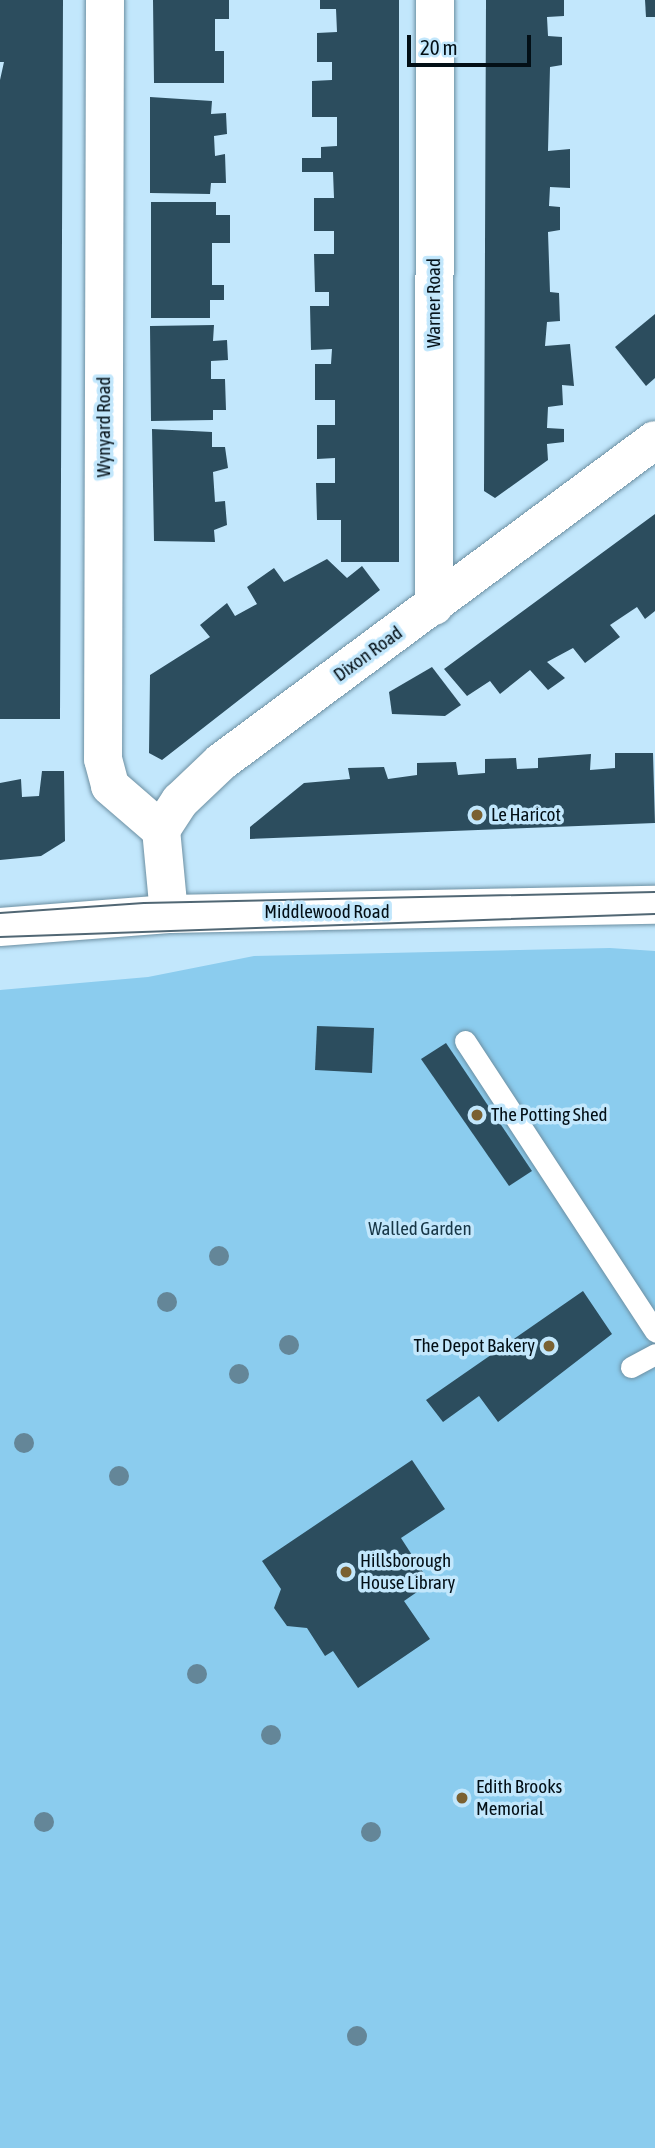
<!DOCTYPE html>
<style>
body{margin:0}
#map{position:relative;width:655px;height:2148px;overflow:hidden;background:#c2e7fc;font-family:"Asap Condensed",sans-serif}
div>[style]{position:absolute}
.green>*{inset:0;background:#8bccee}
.building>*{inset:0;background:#2c4d5e}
.roads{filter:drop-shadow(0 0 2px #6c8fa2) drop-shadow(0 0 2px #6c8fa2)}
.service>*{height:21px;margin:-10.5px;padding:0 10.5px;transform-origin:10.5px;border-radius:10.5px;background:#fff}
.minor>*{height:38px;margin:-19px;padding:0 19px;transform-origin:19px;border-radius:19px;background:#fff}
.tertiary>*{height:38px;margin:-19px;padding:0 19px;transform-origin:19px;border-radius:19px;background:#fff}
.tram>*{height:2px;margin:-1px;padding:0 1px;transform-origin:1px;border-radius:1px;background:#516774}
.trees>*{width:20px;height:20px;margin:-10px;border-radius:50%;background:#648698}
.dots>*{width:19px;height:19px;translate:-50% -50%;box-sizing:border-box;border:4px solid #c2e7fc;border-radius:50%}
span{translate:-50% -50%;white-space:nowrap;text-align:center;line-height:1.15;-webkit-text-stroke:7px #c2e7fc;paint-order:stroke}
.street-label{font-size:19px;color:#030f16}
.poi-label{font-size:19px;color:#030f16}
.left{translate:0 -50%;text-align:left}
.right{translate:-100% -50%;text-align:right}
.park-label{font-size:19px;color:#173646}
.scale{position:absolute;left:407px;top:35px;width:124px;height:32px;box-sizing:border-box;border:4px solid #030f16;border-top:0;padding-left:9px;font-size:21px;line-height:24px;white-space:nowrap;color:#030f16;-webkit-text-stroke:5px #c2e7fc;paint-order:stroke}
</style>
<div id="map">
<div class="green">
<i style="clip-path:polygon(610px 948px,655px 951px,655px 2148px,0 2148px,0 990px,148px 977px,254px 956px)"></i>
</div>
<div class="building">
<i style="clip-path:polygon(0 0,63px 0,60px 719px,0 719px,0 80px,4px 62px,0 62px)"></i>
<i style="clip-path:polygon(153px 0,229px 0,229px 19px,215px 19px,215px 51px,224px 51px,224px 83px,154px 83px)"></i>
<i style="clip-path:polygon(320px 0,399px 0,399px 562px,341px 562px,341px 520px,317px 520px,316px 483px,335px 483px,335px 458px,317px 459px,317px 425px,335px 425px,335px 400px,315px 400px,315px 364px,331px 364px,332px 349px,311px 350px,310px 306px,329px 306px,329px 292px,315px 292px,314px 254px,334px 254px,334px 231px,314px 231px,314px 198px,334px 198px,333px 172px,302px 172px,302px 158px,321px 158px,321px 147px,337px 146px,337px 117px,312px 117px,312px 81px,332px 80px,332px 62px,317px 62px,317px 33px,337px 32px,336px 9px,320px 9px)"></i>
<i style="clip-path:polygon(486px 0,564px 0,564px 16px,547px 17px,548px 36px,562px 37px,562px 65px,550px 67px,548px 151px,570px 149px,570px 188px,550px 187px,549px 206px,560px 207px,560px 230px,548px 232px,550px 292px,559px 293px,560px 321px,547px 322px,545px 346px,570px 344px,574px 386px,562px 385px,563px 405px,548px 407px,547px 428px,564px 429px,564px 442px,547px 444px,548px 460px,495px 498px,484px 491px)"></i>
<i style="clip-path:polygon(645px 0,655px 0,655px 17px,646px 17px)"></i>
<i style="clip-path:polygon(150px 97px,212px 101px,211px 114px,226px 113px,227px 134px,214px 136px,215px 156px,225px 154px,226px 183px,211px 183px,210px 194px,150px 193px)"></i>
<i style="clip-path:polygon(151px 202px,216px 202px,216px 215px,230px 215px,230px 243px,212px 243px,212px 285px,224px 285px,224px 300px,210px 300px,210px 318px,151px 318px)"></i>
<i style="clip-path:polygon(655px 314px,655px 378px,646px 386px,615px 347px)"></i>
<i style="clip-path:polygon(214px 325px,213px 341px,227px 340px,228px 360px,211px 361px,211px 379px,225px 379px,226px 410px,213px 410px,213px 420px,151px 421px,150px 326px)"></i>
<i style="clip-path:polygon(152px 429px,212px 432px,212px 447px,225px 447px,228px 468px,213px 472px,215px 502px,225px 501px,227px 525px,214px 530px,215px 542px,154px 541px)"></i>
<i style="clip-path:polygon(655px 514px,655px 611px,645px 619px,637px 607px,610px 625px,620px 637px,585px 663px,573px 648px,547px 662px,565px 678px,548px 690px,530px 670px,500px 694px,490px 681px,467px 696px,444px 669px)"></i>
<i style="clip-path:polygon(327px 559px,347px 578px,362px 566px,380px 590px,162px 760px,149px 753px,150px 675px,210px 637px,200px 625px,227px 603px,235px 616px,257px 604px,247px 587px,274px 568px,284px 582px)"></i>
<i style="clip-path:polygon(432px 667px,461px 705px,445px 716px,392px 714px,389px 692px)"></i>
<i style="clip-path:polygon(615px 753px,653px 753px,655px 823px,250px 839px,250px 827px,304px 783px,350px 779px,348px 768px,384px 767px,388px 779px,417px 775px,417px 763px,456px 762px,458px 775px,485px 773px,485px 759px,516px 758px,517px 769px,538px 768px,538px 758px,591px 754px,590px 770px,615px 768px)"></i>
<i style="clip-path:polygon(42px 771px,64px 771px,65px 841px,41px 856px,0 860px,0 783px,21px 779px,22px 797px,39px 796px)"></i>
<i style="clip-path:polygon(317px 1026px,374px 1028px,372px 1073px,315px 1070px)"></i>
<i style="clip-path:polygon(446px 1043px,532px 1171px,509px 1186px,421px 1059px)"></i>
<i style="clip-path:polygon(583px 1291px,612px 1334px,498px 1422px,479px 1396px,443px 1422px,426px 1400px)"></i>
<i style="clip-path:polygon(412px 1460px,445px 1509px,401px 1538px,430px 1583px,404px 1601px,430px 1639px,358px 1688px,333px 1651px,325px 1656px,307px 1628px,287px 1626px,274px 1608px,281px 1589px,262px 1561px)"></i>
</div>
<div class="roads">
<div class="service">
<i style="left:465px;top:1041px;width:347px;rotate:56.8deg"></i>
<i style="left:631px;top:1367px;width:27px;rotate:-28deg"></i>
</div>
<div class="minor">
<i style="left:105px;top:0;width:759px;rotate:90.15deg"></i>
<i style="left:103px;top:759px;width:28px;rotate:75deg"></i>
<i style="left:110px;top:786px;width:67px;rotate:40.8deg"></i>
<i style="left:434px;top:606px;width:606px;rotate:-89.91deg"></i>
<i style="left:169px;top:914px;width:84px;rotate:-95.4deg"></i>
<i style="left:161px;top:830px;width:35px;rotate:-57deg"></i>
<i style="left:180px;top:801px;width:57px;rotate:-43.6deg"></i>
<i style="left:221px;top:762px;width:540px;rotate:-36.57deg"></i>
</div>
<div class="tertiary">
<i style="left:0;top:927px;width:169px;rotate:-4.4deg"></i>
<i style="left:169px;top:914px;width:486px;rotate:-1.1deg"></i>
</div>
</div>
<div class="tram">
<i style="left:0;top:913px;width:144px;rotate:-4deg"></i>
<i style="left:144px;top:903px;width:511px;rotate:-1.23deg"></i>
<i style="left:0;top:937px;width:655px;rotate:-2.01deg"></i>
</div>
<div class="trees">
<i style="left:219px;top:1256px"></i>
<i style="left:167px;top:1302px"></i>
<i style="left:289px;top:1345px"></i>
<i style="left:239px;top:1374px"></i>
<i style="left:24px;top:1443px"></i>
<i style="left:119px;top:1476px"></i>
<i style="left:197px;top:1674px"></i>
<i style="left:271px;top:1735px"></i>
<i style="left:44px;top:1822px"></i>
<i style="left:371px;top:1832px"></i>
<i style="left:357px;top:2036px"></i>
</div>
<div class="dots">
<i style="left:477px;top:815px;background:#7a6132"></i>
<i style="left:477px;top:1115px;background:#7a6132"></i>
<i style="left:549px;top:1346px;background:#7a6132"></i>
<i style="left:346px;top:1572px;background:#7a6132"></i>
<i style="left:462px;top:1798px;background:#7a6132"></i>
</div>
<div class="street-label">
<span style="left:434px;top:303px;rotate:-90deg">Warner Road</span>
<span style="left:104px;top:427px;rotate:-90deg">Wynyard Road</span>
<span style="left:368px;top:654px;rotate:-36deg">Dixon Road</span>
<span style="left:327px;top:912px">Middlewood Road</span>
</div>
<div class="poi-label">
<span class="left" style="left:491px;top:815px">Le Haricot</span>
<span class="left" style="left:491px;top:1115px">The Potting Shed</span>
<span class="right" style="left:535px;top:1346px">The Depot Bakery</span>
<span class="left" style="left:360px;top:1572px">Hillsborough<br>House Library</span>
<span class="left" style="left:476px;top:1798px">Edith Brooks<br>Memorial</span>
</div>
<div class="park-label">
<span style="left:420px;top:1229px">Walled Garden</span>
</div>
<div class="scale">20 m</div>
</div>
